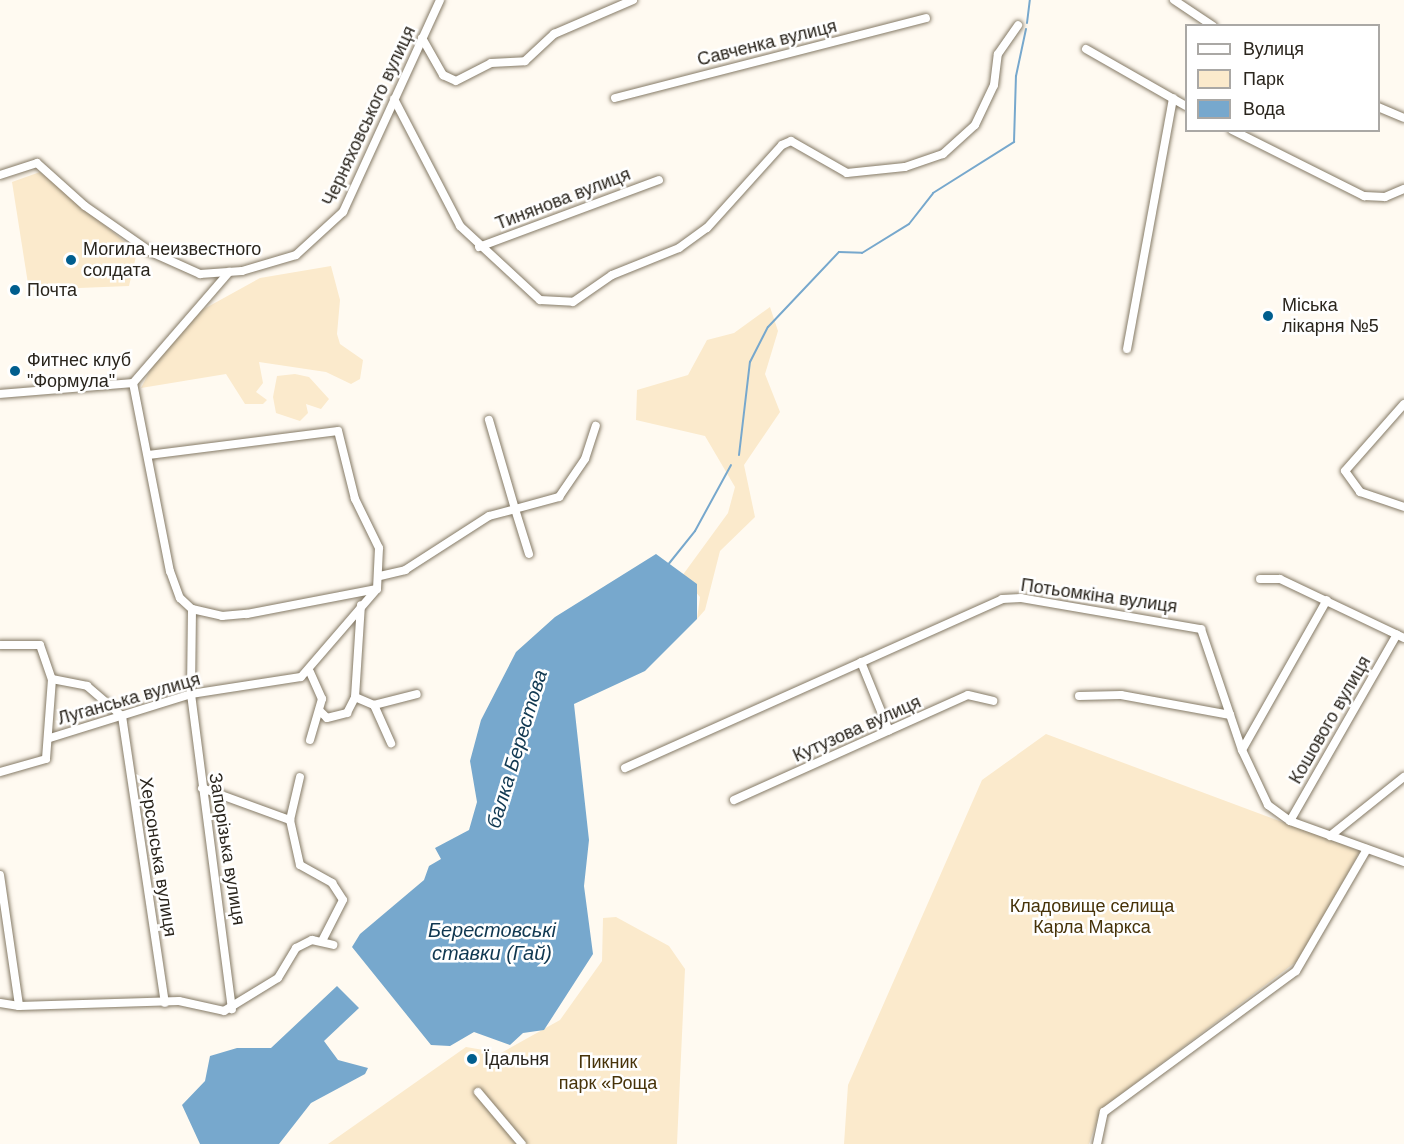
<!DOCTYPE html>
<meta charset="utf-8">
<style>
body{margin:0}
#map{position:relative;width:1404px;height:1144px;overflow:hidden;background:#fffaf1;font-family:Helvetica,sans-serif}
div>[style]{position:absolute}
.green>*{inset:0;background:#fbeacc}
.water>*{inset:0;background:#77a8cd}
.stream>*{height:2px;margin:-1px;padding:0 1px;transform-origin:1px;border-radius:1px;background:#77a8cd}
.roads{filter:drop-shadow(0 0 2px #857a66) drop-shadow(0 0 2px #857a66)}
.minor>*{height:8px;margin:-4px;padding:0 4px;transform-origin:4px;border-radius:4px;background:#fff}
.dots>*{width:16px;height:16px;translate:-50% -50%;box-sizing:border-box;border:3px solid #fff;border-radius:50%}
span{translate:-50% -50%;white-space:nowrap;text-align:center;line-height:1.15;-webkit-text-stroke:5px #fff;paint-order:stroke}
.street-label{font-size:18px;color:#2a251d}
.poi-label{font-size:18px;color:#2a251d}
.left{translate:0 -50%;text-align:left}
.park-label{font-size:18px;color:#473309}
.water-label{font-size:20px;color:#103851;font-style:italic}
.legend{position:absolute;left:1185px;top:24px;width:195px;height:108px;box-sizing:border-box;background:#fff;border:2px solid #aaa8a5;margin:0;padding:8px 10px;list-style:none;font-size:18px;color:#2a251d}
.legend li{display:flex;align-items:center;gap:12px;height:30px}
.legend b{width:30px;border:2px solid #aaa8a5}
</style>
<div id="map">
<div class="green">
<i style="clip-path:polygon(40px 172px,137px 252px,129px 286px,29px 290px,12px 182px)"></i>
<i style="clip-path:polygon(331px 266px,340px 300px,337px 334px,340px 344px,363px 360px,360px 379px,351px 384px,326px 372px,259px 362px,263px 383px,256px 392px,267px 400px,263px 404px,245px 404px,226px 374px,141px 388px,164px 344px,193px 315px,260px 278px)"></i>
<i style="clip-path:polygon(770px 307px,778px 331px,765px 374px,780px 412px,744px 465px,755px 517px,720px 551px,705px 610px,697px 619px,700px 597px,682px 576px,728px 513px,735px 487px,705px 436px,636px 420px,637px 390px,688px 375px,707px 340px,734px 333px)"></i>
<i style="clip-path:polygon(295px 374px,309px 377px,329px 399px,321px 409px,306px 404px,308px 413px,300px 421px,276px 413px,273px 397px,277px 376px)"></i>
<i style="clip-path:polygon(1046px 734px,1360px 851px,1301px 958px,1101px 1109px,1089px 1144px,844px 1144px,848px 1085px,982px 780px)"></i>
<i style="clip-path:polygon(616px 917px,669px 946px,685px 969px,677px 1144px,328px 1144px,466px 1047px,501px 1053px,560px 1020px,602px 961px,603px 918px)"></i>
</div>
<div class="water">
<i style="clip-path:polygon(656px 554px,697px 584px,697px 619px,645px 671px,574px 704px,589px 840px,584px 886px,593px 954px,544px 1030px,523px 1033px,510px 1045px,474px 1032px,450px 1046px,431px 1045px,352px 947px,360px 934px,424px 880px,429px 866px,441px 859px,435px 848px,469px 830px,477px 802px,470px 761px,481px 720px,516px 652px,555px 617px)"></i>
<i style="clip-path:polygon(337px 986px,359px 1008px,324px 1041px,338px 1060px,368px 1068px,365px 1074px,311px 1103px,279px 1144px,200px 1144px,182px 1105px,205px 1081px,210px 1056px,237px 1048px,271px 1048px)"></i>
</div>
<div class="stream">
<i style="left:1027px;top:23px;width:23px;rotate:-83deg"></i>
<i style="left:739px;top:455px;width:94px;rotate:-83.3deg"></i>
<i style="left:750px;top:362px;width:39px;rotate:-63deg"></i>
<i style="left:768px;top:327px;width:103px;rotate:-46.6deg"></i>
<i style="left:839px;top:252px;width:23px;rotate:2deg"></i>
<i style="left:862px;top:253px;width:55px;rotate:-31.7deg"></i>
<i style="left:909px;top:224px;width:39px;rotate:-52deg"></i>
<i style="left:933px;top:193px;width:96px;rotate:-32.2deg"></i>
<i style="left:1014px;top:142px;width:66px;rotate:-88.3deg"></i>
<i style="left:1016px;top:76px;width:48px;rotate:-78deg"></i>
<i style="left:667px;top:566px;width:45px;rotate:-51.3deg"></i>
<i style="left:695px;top:531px;width:75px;rotate:-61.4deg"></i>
</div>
<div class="roads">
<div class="minor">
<i style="left:1174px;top:0;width:47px;rotate:33.7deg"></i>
<i style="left:422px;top:38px;width:43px;rotate:60.4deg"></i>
<i style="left:443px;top:75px;width:14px;rotate:25deg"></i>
<i style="left:456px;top:81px;width:39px;rotate:-27deg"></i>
<i style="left:491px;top:63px;width:34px;rotate:-3deg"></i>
<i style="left:525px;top:61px;width:40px;rotate:-43deg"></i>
<i style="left:554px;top:34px;width:86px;rotate:-23.3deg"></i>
<i style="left:1086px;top:49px;width:115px;rotate:29.7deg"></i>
<i style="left:615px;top:98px;width:321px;rotate:-14.4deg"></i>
<i style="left:394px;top:99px;width:143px;rotate:62.5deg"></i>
<i style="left:460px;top:226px;width:109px;rotate:42.8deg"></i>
<i style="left:540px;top:300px;width:33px;rotate:3deg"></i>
<i style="left:573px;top:302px;width:47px;rotate:-34.7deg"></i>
<i style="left:612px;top:275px;width:72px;rotate:-21.9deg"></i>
<i style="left:679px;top:248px;width:34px;rotate:-36deg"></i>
<i style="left:707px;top:228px;width:112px;rotate:-47.9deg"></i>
<i style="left:782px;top:145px;width:10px;rotate:-24deg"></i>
<i style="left:791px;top:141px;width:64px;rotate:29.7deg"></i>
<i style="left:847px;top:173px;width:58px;rotate:-5.9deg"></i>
<i style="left:905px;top:167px;width:40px;rotate:-18.9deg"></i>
<i style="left:943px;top:154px;width:43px;rotate:-42.2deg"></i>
<i style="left:975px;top:125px;width:44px;rotate:-64.6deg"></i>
<i style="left:994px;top:85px;width:31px;rotate:-83deg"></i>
<i style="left:998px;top:54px;width:35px;rotate:-55deg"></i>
<i style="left:1378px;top:107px;width:28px;rotate:23deg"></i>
<i style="left:1232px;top:130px;width:148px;rotate:26.6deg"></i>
<i style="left:1364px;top:196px;width:21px;rotate:3deg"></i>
<i style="left:1385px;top:197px;width:21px;rotate:-23deg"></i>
<i style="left:0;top:175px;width:39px;rotate:-18deg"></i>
<i style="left:37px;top:163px;width:64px;rotate:41.9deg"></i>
<i style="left:85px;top:206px;width:80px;rotate:34.9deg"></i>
<i style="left:151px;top:252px;width:54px;rotate:24.2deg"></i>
<i style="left:200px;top:274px;width:42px;rotate:-4.1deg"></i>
<i style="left:242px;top:271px;width:56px;rotate:-16.5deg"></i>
<i style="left:296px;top:255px;width:64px;rotate:-42.5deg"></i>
<i style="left:343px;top:212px;width:233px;rotate:-65.4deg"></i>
<i style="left:479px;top:247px;width:192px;rotate:-20.4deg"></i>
<i style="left:1127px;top:349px;width:255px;rotate:-79.6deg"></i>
<i style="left:133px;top:383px;width:192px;rotate:78.9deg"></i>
<i style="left:170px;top:571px;width:29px;rotate:70deg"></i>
<i style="left:180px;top:598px;width:16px;rotate:43deg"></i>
<i style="left:192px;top:609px;width:85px;rotate:90.7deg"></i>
<i style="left:191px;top:694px;width:318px;rotate:82.6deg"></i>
<i style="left:0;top:394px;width:133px;rotate:-4.7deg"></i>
<i style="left:133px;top:383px;width:147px;rotate:-49.1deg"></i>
<i style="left:1404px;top:404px;width:89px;rotate:131.4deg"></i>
<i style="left:1345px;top:471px;width:26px;rotate:54deg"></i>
<i style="left:1360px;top:492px;width:46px;rotate:18.8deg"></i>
<i style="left:529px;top:554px;width:47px;rotate:-107.3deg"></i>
<i style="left:515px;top:509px;width:46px;rotate:-15.3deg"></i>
<i style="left:559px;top:497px;width:46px;rotate:-55.6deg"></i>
<i style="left:585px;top:459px;width:35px;rotate:-72deg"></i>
<i style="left:380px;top:576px;width:26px;rotate:-13deg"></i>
<i style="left:405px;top:570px;width:100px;rotate:-32.7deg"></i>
<i style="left:489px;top:516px;width:27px;rotate:-15deg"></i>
<i style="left:515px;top:509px;width:93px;rotate:-106.3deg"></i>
<i style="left:1260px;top:579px;width:20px"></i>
<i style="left:1280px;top:579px;width:137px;rotate:25.4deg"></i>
<i style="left:192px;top:609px;width:31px;rotate:13deg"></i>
<i style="left:222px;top:616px;width:25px;rotate:-5deg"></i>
<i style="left:247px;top:614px;width:132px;rotate:-10.9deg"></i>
<i style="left:0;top:645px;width:40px"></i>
<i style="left:40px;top:645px;width:36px;rotate:71deg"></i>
<i style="left:52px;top:679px;width:80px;rotate:94.3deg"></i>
<i style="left:46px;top:759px;width:48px;rotate:164.2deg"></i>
<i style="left:861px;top:662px;width:74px;rotate:67.9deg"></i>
<i style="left:52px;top:679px;width:36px;rotate:11deg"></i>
<i style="left:87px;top:686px;width:46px;rotate:40.6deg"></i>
<i style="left:122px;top:716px;width:290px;rotate:81.5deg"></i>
<i style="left:1079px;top:696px;width:42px;rotate:-1.4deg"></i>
<i style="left:1121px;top:695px;width:111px;rotate:10.4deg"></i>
<i style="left:355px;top:697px;width:92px;rotate:-86.3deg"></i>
<i style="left:374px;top:705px;width:42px;rotate:65.9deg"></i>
<i style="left:321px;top:712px;width:8px;rotate:45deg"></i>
<i style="left:327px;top:718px;width:21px;rotate:-14deg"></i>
<i style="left:347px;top:713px;width:18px;rotate:-63deg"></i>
<i style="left:355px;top:697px;width:21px;rotate:23deg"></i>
<i style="left:374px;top:705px;width:44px;rotate:-14.3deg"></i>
<i style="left:50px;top:738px;width:148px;rotate:-17.3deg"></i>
<i style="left:191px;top:694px;width:111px;rotate:-8.8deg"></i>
<i style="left:301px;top:677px;width:116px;rotate:-49.2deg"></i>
<i style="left:377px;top:589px;width:41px;rotate:-87.2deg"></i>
<i style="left:379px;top:548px;width:55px;rotate:-116.1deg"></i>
<i style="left:355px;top:499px;width:70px;rotate:-104deg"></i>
<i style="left:338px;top:431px;width:191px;rotate:172.8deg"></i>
<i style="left:310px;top:740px;width:43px;rotate:-73.7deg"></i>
<i style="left:322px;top:699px;width:30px;rotate:-114deg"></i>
<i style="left:1242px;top:750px;width:172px;rotate:-60.5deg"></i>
<i style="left:625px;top:768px;width:413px;rotate:-24.1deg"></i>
<i style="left:1002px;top:599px;width:19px;rotate:-3deg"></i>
<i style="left:1021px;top:598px;width:183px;rotate:9.8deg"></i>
<i style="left:1201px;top:629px;width:128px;rotate:71.3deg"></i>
<i style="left:1242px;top:750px;width:61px;rotate:64.7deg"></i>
<i style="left:1268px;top:805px;width:27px;rotate:36deg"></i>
<i style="left:1290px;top:821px;width:121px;rotate:19.8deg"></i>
<i style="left:202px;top:788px;width:94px;rotate:20deg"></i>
<i style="left:290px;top:820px;width:44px;rotate:-76.9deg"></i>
<i style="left:734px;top:800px;width:256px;rotate:-24.2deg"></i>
<i style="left:968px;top:695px;width:26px;rotate:13deg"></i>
<i style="left:290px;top:820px;width:46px;rotate:77.5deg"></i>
<i style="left:300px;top:865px;width:37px;rotate:29deg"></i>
<i style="left:332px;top:883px;width:20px;rotate:57deg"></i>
<i style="left:343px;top:900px;width:44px;rotate:117.1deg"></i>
<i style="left:1290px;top:821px;width:215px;rotate:-60.2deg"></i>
<i style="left:1330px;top:836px;width:95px;rotate:-38.6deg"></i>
<i style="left:0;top:875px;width:132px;rotate:81.7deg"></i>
<i style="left:19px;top:1006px;width:19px;rotate:-171deg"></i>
<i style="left:19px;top:1006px;width:160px;rotate:-1.8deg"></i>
<i style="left:179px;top:1001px;width:46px;rotate:12.5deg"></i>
<i style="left:224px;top:1011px;width:63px;rotate:-31.4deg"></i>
<i style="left:278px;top:978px;width:35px;rotate:-59deg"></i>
<i style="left:296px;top:948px;width:18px;rotate:-27deg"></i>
<i style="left:312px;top:940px;width:22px;rotate:13deg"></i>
<i style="left:478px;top:1092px;width:68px;rotate:49.8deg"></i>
<i style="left:1097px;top:1144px;width:33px;rotate:-78deg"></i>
<i style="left:1104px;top:1112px;width:238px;rotate:-36.3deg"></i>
<i style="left:1296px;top:971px;width:141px;rotate:-59.8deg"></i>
</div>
</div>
<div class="dots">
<i style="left:71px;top:260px;background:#005e8e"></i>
<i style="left:15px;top:290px;background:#005e8e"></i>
<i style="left:1268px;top:316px;background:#005e8e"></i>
<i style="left:15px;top:371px;background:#005e8e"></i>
<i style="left:472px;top:1059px;background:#005e8e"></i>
</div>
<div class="street-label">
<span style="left:767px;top:43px;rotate:-14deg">Савченка вулиця</span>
<span style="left:369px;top:116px;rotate:-65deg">Черняховського вулиця</span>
<span style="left:563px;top:199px;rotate:-21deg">Тинянова вулиця</span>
<span style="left:1099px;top:596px;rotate:8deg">Потьомкіна вулиця</span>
<span style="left:129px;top:699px;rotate:-16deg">Луганська вулиця</span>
<span style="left:1330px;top:720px;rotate:-60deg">Кошового вулиця</span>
<span style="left:857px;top:729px;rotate:-24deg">Кутузова вулиця</span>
<span style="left:227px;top:849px;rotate:81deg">Запорізька вулиця</span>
<span style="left:158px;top:857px;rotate:81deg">Херсонська вулиця</span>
</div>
<div class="poi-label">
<span class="left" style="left:83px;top:260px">Могила неизвестного<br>солдата</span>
<span class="left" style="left:27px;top:290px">Почта</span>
<span class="left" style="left:1282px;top:316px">Міська<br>лікарня №5</span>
<span class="left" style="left:27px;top:371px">Фитнес клуб<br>"Формула"</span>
<span class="left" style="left:484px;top:1059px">Їдальня</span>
</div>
<div class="park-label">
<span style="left:1092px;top:917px">Кладовище селища<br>Карла Маркса</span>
<span style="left:608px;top:1073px">Пикник<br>парк «Роща</span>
</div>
<div class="water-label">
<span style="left:517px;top:749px;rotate:-73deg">балка Берестова</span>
<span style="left:492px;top:942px">Берестовські<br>ставки (Гай)</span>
</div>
<ul class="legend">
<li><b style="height:8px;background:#fff"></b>Вулиця</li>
<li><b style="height:16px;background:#fbeacc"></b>Парк</li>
<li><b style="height:16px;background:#77a8cd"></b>Вода</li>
</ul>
</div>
